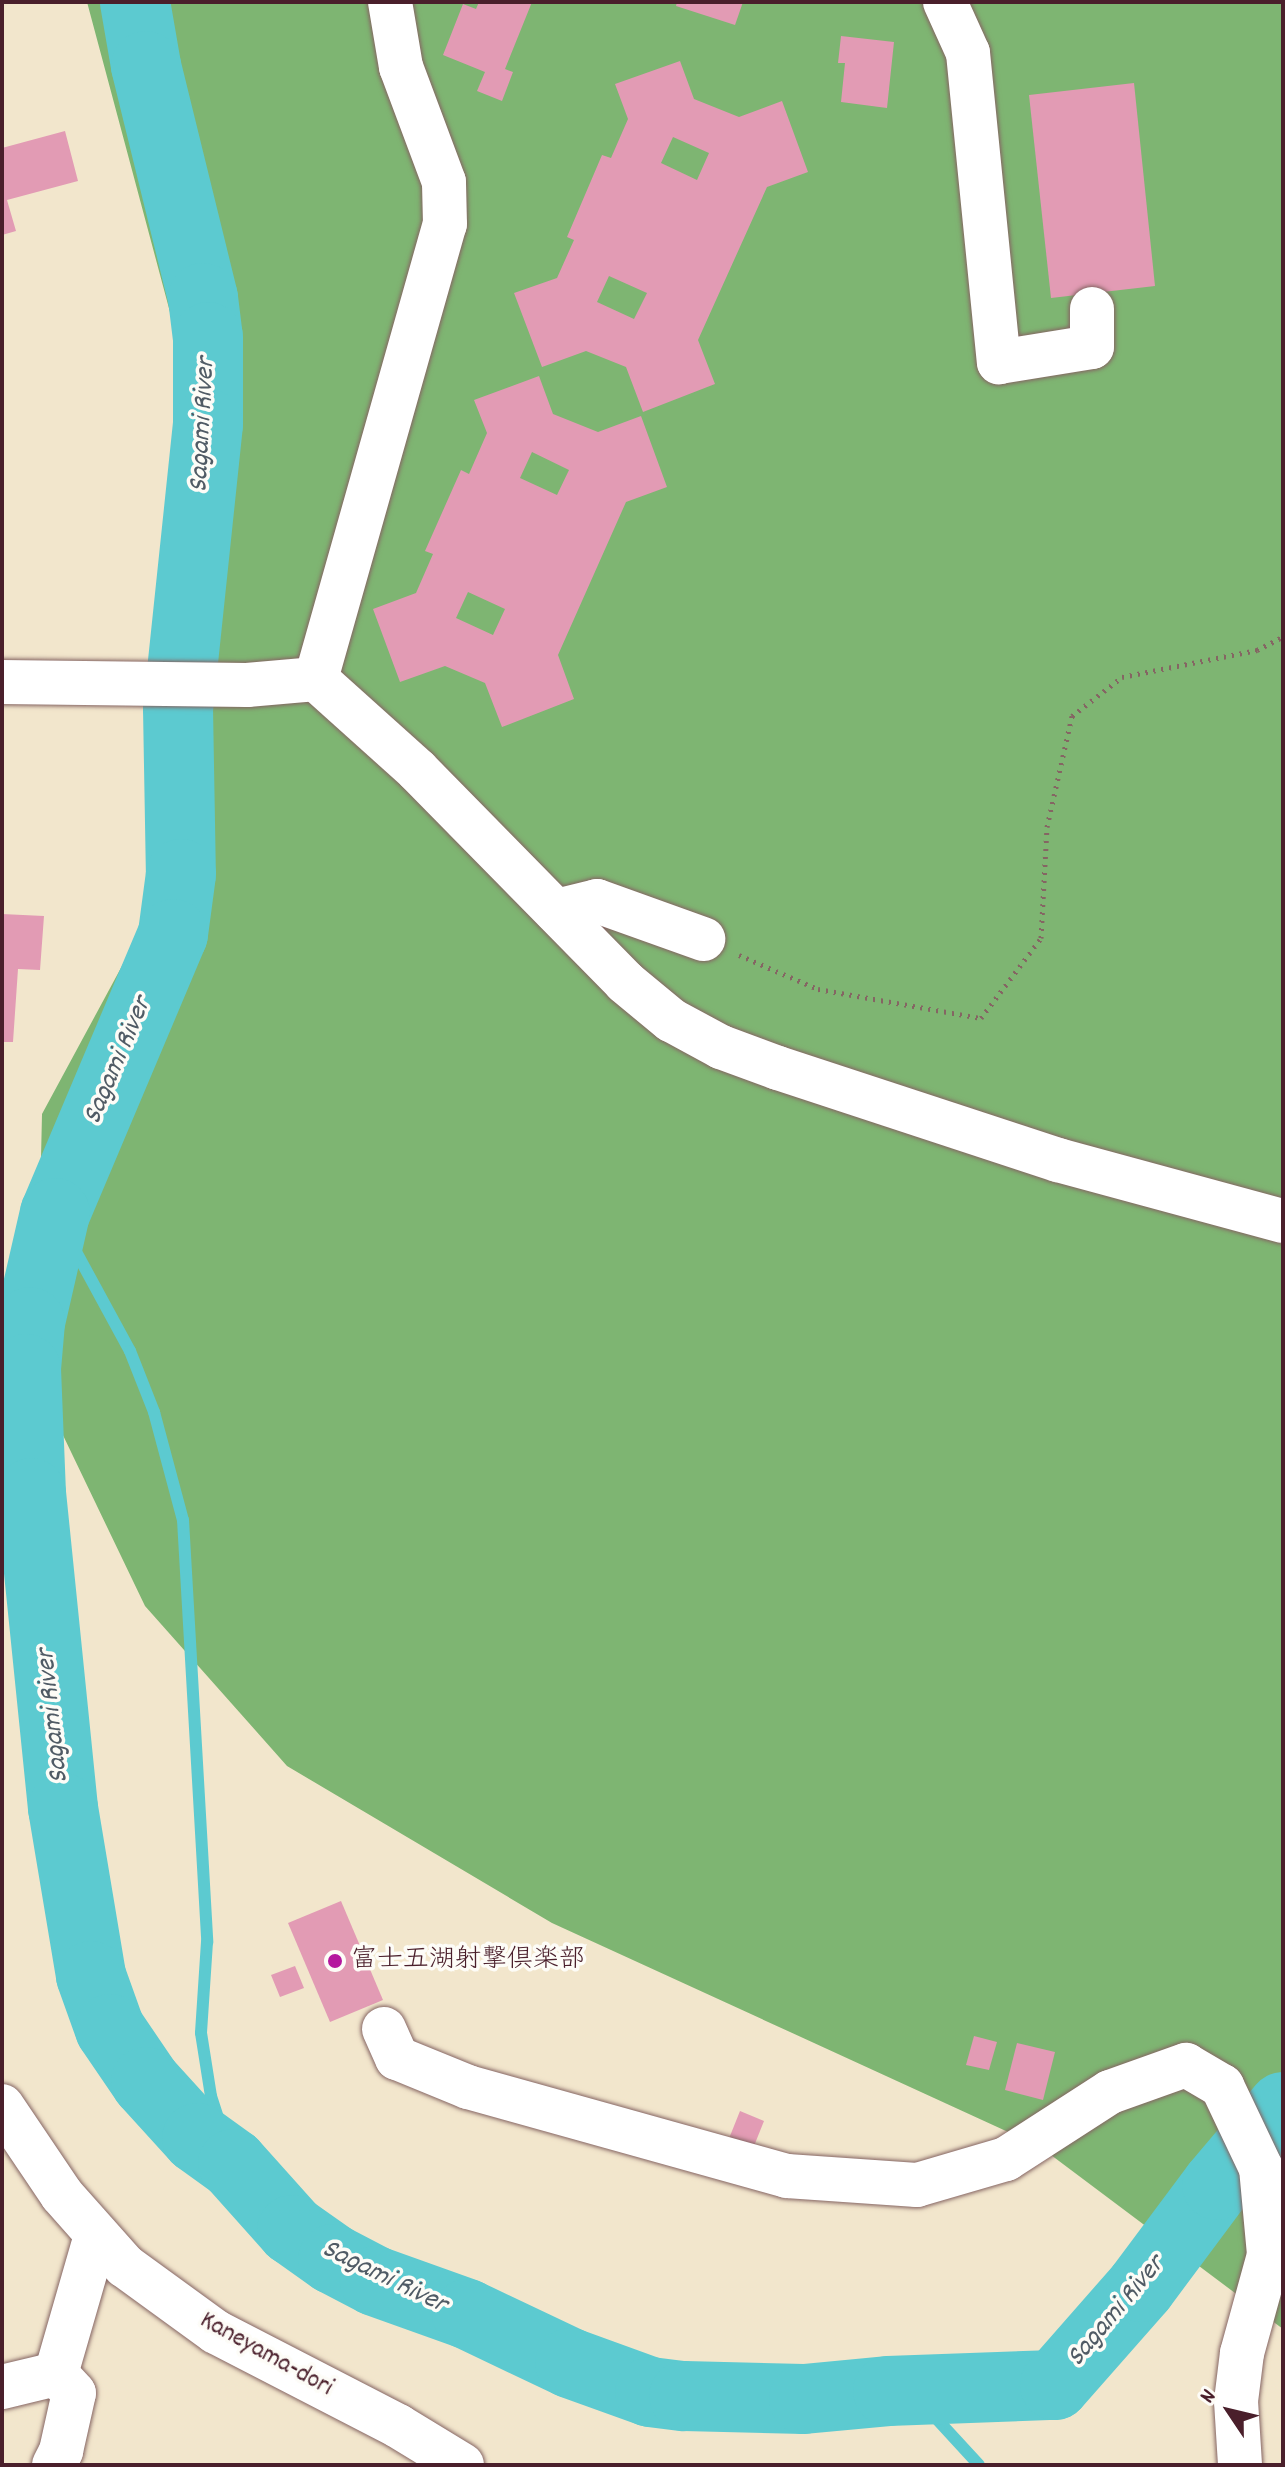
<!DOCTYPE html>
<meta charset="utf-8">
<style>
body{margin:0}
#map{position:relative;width:1285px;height:2467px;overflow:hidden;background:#f2e6cc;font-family:Dekko,"Klee One",sans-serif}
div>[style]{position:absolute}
.forest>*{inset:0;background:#7eb572}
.stream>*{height:12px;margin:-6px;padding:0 6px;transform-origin:6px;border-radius:6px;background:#5ccad0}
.river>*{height:70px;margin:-35px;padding:0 35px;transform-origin:35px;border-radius:35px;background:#5ccad0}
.building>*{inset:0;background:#e29bb4}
.path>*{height:5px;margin-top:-2.5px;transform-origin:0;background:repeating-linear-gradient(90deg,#856563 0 2px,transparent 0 8px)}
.roads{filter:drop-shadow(0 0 2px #856563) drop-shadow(0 0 2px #856563)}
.minor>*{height:44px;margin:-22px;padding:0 22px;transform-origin:22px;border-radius:22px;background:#fff}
.dots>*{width:22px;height:22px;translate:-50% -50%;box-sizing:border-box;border:4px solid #fdfcf7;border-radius:50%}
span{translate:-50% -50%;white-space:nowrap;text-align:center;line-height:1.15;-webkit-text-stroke:7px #fdfcf7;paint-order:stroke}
.poi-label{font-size:26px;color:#4a1f2b}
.left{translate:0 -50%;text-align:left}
.street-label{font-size:26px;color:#4a1f2b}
.water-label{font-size:28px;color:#505b65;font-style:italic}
.frame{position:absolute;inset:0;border:4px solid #4a1f2b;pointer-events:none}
.north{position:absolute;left:1189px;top:2371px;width:80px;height:80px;-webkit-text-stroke:6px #fdfcf7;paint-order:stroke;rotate:305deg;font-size:22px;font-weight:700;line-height:32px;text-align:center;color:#4a1f2b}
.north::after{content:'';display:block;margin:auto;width:28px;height:36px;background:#4a1f2b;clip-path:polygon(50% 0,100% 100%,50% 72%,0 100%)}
</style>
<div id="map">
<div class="forest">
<i style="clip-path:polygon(87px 2px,1283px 2px,1283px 2329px,1039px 2146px,552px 1923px,287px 1766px,145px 1606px,36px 1379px,42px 1114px,189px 842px,212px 469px)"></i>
</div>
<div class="stream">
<i style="left:55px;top:1213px;width:157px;rotate:61.5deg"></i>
<i style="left:130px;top:1351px;width:66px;rotate:68.5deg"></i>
<i style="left:154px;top:1412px;width:112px;rotate:75deg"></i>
<i style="left:183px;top:1520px;width:423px;rotate:86.7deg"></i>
<i style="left:207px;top:1942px;width:91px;rotate:93.8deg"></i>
<i style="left:201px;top:2033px;width:64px;rotate:81deg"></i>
<i style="left:211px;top:2096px;width:71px;rotate:72.1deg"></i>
<i style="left:911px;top:2391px;width:100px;rotate:47.4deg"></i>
</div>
<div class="river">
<i style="left:135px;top:2px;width:65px;rotate:80.2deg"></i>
<i style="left:146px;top:66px;width:239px;rotate:76.2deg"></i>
<i style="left:203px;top:298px;width:39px;rotate:83deg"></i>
<i style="left:208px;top:337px;width:87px;rotate:90deg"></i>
<i style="left:208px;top:424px;width:286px;rotate:96deg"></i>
<i style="left:178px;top:708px;width:166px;rotate:89deg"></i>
<i style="left:181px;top:874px;width:61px;rotate:97.6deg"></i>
<i style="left:173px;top:934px;width:303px;rotate:112.9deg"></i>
<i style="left:55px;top:1213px;width:112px;rotate:102.9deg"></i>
<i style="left:30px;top:1322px;width:47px;rotate:94.9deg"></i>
<i style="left:26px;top:1369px;width:124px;rotate:87.7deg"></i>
<i style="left:31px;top:1493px;width:317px;rotate:84.2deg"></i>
<i style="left:63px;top:1808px;width:170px;rotate:80.5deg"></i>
<i style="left:91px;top:1976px;width:56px;rotate:70.3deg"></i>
<i style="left:110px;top:2029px;width:64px;rotate:55.8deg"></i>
<i style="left:146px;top:2082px;width:76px;rotate:47.7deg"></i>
<i style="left:197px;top:2138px;width:44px;rotate:35.8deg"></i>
<i style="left:233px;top:2164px;width:89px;rotate:48.2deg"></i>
<i style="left:292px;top:2230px;width:50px;rotate:35.3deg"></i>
<i style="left:333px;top:2259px;width:47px;rotate:27.6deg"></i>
<i style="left:375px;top:2281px;width:98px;rotate:19.7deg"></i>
<i style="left:467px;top:2314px;width:114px;rotate:25.4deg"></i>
<i style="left:570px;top:2363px;width:85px;rotate:19.9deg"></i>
<i style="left:650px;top:2392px;width:34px;rotate:7deg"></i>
<i style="left:684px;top:2396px;width:120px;rotate:1.4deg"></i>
<i style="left:804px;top:2399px;width:84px;rotate:-5.4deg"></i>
<i style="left:888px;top:2391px;width:167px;rotate:-2.1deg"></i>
<i style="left:1055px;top:2385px;width:130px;rotate:-48.7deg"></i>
<i style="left:1141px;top:2287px;width:127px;rotate:-53.3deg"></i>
<i style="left:1217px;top:2185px;width:102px;rotate:-49.8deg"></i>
</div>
<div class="building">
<i style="clip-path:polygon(479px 2px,532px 2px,505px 69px,513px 72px,502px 101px,477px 91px,485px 72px,443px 55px,463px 4px,476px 9px)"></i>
<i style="clip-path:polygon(677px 2px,743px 2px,735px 25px,676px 6px)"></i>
<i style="clip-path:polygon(841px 36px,894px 42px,887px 108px,841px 102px,845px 63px,838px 63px)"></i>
<i style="clip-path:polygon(evenodd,680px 61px,694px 99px,739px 117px,782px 101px,808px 172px,767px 187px,698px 340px,715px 384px,643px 412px,626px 367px,586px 351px,542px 367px,514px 293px,557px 278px,574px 240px,567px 237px,602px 155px,611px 158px,628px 119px,615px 84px,680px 61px,673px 137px,709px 153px,697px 180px,661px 163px,673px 137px,680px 61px,609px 276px,647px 293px,634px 319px,597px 302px,609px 276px)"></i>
<i style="clip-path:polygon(1134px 83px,1155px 286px,1051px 298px,1029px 95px)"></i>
<i style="clip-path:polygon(65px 131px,78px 181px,7px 200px,16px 231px,2px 235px,2px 148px)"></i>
<i style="clip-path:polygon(evenodd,539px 376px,553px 414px,598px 432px,641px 416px,667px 487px,626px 502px,558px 655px,574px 699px,502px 727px,485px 683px,445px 666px,400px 682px,373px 609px,416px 593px,433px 554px,425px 551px,461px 470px,469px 474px,487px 433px,474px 400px,539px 376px,532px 452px,569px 470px,557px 495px,520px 478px,532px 452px,539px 376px,468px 592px,505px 609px,493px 635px,456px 618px,468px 592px)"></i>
<i style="clip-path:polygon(2px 914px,44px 916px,40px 970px,18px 969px,13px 1042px,2px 1042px)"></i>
<i style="clip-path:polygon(341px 1901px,383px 2000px,330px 2022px,288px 1923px)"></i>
<i style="clip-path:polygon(295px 1966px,304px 1988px,280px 1997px,271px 1975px)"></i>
<i style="clip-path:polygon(974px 2036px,997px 2042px,989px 2070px,966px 2065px)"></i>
<i style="clip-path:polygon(1017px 2043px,1055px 2052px,1043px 2100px,1005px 2090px)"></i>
<i style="clip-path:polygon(740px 2111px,764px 2121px,750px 2156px,726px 2146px)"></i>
</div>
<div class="path">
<i style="left:739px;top:955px;width:86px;rotate:23.3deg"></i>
<i style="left:818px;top:989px;width:166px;rotate:10.1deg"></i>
<i style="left:981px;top:1018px;width:100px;rotate:-53.1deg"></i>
<i style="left:1041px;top:938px;width:111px;rotate:-86.9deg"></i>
<i style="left:1047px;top:827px;width:114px;rotate:-77.3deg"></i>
<i style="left:1072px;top:716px;width:63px;rotate:-38deg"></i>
<i style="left:1122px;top:677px;width:138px;rotate:-11.3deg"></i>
<i style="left:1257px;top:650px;width:29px;rotate:-27deg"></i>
</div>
<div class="roads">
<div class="minor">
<i style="left:945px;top:2px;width:56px;rotate:65.7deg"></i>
<i style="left:968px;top:53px;width:311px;rotate:84.3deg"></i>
<i style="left:999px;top:362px;width:94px;rotate:-9.2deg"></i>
<i style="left:1092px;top:347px;width:38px;rotate:-90deg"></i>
<i style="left:316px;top:679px;width:473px;rotate:-74.2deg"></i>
<i style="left:445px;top:224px;width:42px;rotate:-91.4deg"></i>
<i style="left:444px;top:182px;width:123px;rotate:-110.5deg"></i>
<i style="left:401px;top:67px;width:66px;rotate:-99.6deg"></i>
<i style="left:2px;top:682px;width:245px;rotate:0.7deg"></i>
<i style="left:247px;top:685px;width:69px;rotate:-5deg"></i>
<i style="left:316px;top:679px;width:136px;rotate:42deg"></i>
<i style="left:417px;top:770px;width:297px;rotate:45.5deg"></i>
<i style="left:625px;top:982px;width:60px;rotate:39.6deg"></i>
<i style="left:671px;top:1020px;width:57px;rotate:28.4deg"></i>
<i style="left:721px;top:1047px;width:61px;rotate:20.2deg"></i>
<i style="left:778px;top:1068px;width:295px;rotate:18.2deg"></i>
<i style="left:1058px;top:1160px;width:233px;rotate:15.2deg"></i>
<i style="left:556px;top:911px;width:42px;rotate:-13.7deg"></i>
<i style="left:597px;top:901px;width:113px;rotate:19.7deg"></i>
<i style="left:384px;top:2029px;width:32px;rotate:66deg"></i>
<i style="left:397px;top:2058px;width:77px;rotate:22.2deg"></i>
<i style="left:468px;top:2087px;width:331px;rotate:15.6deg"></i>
<i style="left:787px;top:2176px;width:130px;rotate:4deg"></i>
<i style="left:917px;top:2185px;width:93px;rotate:-16.3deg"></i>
<i style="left:1006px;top:2159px;width:124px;rotate:-32.8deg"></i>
<i style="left:1110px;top:2092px;width:81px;rotate:-19.6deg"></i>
<i style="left:1186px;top:2065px;width:42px;rotate:30.3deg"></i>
<i style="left:1222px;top:2086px;width:91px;rotate:64.6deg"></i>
<i style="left:1261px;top:2168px;width:87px;rotate:84.7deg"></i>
<i style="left:1269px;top:2255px;width:102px;rotate:105.4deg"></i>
<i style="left:1242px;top:2353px;width:48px;rotate:97.1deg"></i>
<i style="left:1236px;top:2401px;width:64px;rotate:86.4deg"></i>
<i style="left:2px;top:2106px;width:107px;rotate:56deg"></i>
<i style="left:62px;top:2195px;width:95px;rotate:48.4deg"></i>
<i style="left:125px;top:2266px;width:112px;rotate:36deg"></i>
<i style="left:216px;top:2332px;width:205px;rotate:27.3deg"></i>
<i style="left:398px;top:2426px;width:75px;rotate:31.4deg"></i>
<i style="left:2px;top:2387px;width:56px;rotate:-13.5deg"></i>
<i style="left:56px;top:2374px;width:145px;rotate:-73.9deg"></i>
<i style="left:54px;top:2465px;width:16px;rotate:-63deg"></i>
<i style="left:61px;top:2451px;width:59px;rotate:-77.4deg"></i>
<i style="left:74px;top:2393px;width:26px;rotate:-133deg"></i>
</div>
</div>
<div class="dots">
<i style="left:335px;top:1961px;background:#b5179e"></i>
</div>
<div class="poi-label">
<span class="left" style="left:351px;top:1961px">富士五湖射撃倶楽部</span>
</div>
<div class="street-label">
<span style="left:266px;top:2355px;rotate:29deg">Kaneyama-dori</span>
</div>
<div class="water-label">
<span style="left:204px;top:425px;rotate:-87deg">Sagami River</span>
<span style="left:119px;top:1061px;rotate:-67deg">Sagami River</span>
<span style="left:54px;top:1716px;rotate:-96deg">Sagami River</span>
<span style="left:384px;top:2278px;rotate:26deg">Sagami River</span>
<span style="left:1117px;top:2312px;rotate:-50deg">Sagami River</span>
</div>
<div class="frame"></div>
<div class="north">N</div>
</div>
